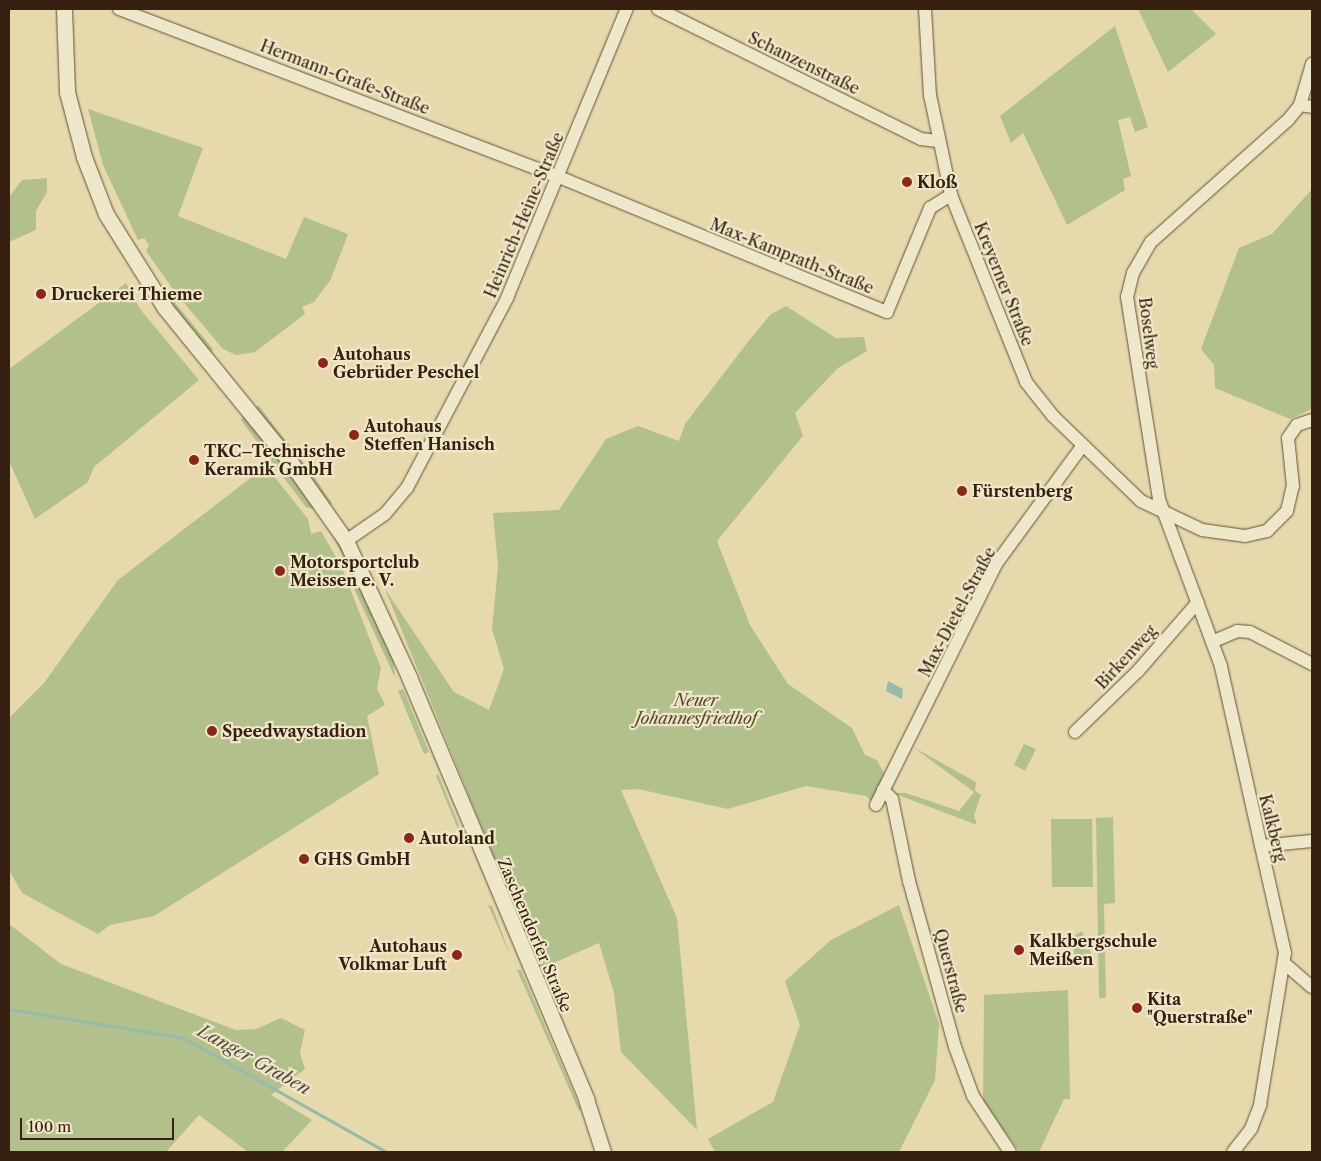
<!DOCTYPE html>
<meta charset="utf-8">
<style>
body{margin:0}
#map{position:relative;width:1321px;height:1161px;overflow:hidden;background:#e6daac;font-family:"Libre Caslon Text",serif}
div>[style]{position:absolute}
.green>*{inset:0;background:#b2c08c}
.water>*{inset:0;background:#96baac}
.stream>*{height:3px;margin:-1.5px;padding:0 1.5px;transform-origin:1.5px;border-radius:1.5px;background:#96baac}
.roads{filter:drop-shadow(0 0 1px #634e37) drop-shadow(0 0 1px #634e37)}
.minor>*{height:12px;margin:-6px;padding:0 6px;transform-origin:6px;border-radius:6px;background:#efe7c9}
.tertiary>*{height:15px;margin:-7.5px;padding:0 7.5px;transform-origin:7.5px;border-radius:7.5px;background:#efe7c9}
.dots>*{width:14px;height:14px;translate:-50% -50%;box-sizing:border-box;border:2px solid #efe7c9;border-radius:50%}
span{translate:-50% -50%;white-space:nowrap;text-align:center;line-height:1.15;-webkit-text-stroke:4.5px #efe7c9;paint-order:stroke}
.street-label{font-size:16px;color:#372010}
.poi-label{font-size:16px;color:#372010;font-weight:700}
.left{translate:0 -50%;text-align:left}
.right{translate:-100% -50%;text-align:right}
.park-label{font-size:16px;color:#56482f;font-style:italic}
.water-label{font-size:18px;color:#544e3f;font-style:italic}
.frame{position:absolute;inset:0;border:10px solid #372010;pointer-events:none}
.scale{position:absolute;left:20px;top:1118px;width:154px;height:22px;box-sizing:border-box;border:2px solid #372010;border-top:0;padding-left:6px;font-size:15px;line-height:18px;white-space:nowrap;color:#372010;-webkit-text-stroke:4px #efe7c9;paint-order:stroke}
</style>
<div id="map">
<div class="green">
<i style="clip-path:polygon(1138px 9px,1191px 9px,1216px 34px,1168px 72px)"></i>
<i style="clip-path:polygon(1115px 26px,1148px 127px,1135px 132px,1130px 117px,1118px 120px,1131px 176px,1123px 179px,1125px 190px,1067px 225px,1023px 133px,1011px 143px,1000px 116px)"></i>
<i style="clip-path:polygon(88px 109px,203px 148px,178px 216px,286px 259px,304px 217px,348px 234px,331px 279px,314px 302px,302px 307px,305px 314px,255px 352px,236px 355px,223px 349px,175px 292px,146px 251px,149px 245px,144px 238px,138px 240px,103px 165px)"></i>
<i style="clip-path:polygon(47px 178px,47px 192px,36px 211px,36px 230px,9px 242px,9px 197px,22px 180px)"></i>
<i style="clip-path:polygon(1312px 189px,1312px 409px,1290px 419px,1215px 388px,1214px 365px,1201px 349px,1239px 248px,1272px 234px)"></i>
<i style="clip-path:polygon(126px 283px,140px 309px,199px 380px,94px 467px,88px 482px,35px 519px,9px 461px,9px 369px)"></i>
<i style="clip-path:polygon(172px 299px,213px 349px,211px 353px,169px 302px)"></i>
<i style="clip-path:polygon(786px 306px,836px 338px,864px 337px,867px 351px,838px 368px,795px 413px,803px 436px,717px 541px,750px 625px,788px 684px,852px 728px,865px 755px,877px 760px,884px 773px,872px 802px,866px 796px,806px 786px,728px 809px,638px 789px,621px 790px,677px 918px,697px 1130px,621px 1052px,614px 993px,599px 943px,540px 969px,537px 963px,385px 589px,454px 692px,489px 710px,504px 669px,492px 629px,498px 566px,493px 513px,559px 510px,606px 439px,638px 426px,679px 441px,685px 424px,747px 343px,770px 315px)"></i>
<i style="clip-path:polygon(259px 406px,314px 477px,332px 503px,329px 506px,254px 407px)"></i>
<i style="clip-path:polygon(243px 416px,300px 483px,316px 510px,306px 507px,277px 469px,241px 420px)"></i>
<i style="clip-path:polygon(266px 466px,308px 519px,311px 534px,321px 531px,342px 568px,381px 668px,377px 688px,385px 705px,367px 716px,379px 774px,154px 916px,110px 925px,98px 934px,22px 893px,9px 870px,9px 718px,44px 683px,118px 580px)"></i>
<i style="clip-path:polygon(324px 518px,344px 551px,359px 579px,351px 582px,347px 565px)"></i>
<i style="clip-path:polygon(362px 585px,393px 657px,395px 678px,354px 589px)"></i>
<i style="clip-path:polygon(403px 689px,429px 752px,424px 754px,398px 691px)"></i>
<i style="clip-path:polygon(1024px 744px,1036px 749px,1025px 771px,1014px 765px)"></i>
<i style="clip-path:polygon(913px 747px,976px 782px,975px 791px,981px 795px,974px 815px,977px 825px,893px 793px,906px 793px,959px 811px,974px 792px)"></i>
<i style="clip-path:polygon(438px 774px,459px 825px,458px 829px,436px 776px)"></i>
<i style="clip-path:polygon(1113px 817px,1115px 903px,1104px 904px,1106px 998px,1099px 998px,1096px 818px)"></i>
<i style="clip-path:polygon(1051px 819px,1092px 819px,1093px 887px,1052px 887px)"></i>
<i style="clip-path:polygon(488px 905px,492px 906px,511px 957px)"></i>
<i style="clip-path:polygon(899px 905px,939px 1024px,935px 1080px,899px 1152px,715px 1152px,708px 1139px,773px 1102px,800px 1025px,785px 981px,831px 940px)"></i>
<i style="clip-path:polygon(9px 924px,61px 964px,236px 1030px,256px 1029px,281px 1018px,305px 1030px,300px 1053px,305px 1069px,271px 1095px,312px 1120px,282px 1152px,248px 1152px,199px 1115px,166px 1152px,9px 1152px)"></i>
<i style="clip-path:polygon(1082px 931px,1091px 953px,1081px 961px,1074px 956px,1074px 936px)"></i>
<i style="clip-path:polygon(517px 970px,521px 970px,581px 1110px,579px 1111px)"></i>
<i style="clip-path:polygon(1068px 990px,1070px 1099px,1064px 1099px,1039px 1152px,1020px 1152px,983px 1103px,984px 995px)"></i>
</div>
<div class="water">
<i style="clip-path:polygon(888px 681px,903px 689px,902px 699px,886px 691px)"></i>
</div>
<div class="stream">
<i style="left:9px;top:1009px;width:177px;rotate:9.4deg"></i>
<i style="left:184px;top:1038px;width:232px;rotate:29.4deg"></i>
</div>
<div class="roads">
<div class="minor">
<i style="left:119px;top:9px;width:471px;rotate:20.9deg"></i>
<i style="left:559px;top:177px;width:355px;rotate:22.4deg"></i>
<i style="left:887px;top:312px;width:113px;rotate:-67.5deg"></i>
<i style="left:930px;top:208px;width:25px;rotate:-32deg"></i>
<i style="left:658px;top:9px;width:293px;rotate:26.3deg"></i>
<i style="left:921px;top:139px;width:16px;rotate:7deg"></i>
<i style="left:925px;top:9px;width:86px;rotate:86.7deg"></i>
<i style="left:930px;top:95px;width:102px;rotate:78.1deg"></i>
<i style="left:951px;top:195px;width:201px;rotate:68.1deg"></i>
<i style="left:1026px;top:382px;width:43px;rotate:51.5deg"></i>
<i style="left:1053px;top:416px;width:122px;rotate:44deg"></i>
<i style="left:1141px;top:501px;width:68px;rotate:25.4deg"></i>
<i style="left:1202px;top:530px;width:43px;rotate:7.9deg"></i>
<i style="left:1245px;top:536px;width:23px;rotate:-13deg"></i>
<i style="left:1267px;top:531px;width:28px;rotate:-45deg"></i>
<i style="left:1287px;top:511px;width:26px;rotate:-77deg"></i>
<i style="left:1293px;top:486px;width:48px;rotate:-95.9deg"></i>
<i style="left:1288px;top:438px;width:16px;rotate:-55deg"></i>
<i style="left:1297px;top:425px;width:16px;rotate:-18deg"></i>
<i style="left:1300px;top:105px;width:12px;rotate:9deg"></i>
<i style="left:346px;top:541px;width:47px;rotate:-34.7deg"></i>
<i style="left:385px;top:514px;width:34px;rotate:-50deg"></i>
<i style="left:407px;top:488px;width:215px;rotate:-62.2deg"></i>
<i style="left:507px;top:298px;width:313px;rotate:-67.5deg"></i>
<i style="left:1214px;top:641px;width:25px;rotate:-23deg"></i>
<i style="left:1237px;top:631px;width:13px;rotate:4deg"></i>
<i style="left:1250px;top:632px;width:70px;rotate:27.3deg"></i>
<i style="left:1075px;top:732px;width:88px;rotate:-44.1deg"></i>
<i style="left:1138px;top:671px;width:91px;rotate:-49deg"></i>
<i style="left:883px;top:790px;width:13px;rotate:45deg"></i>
<i style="left:892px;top:799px;width:84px;rotate:78.3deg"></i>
<i style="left:909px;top:881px;width:172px;rotate:74.5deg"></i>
<i style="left:955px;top:1047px;width:52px;rotate:69.8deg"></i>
<i style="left:973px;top:1096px;width:67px;rotate:56.5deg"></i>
<i style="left:876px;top:805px;width:269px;rotate:-63.5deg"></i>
<i style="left:996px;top:564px;width:147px;rotate:-53.8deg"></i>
<i style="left:1261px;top:846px;width:51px;rotate:-5.6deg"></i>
<i style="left:1284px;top:963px;width:37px;rotate:41deg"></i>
<i style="left:1233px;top:1152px;width:29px;rotate:-52deg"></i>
<i style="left:1251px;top:1129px;width:26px;rotate:-69deg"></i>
<i style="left:1260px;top:1105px;width:154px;rotate:-80.7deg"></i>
<i style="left:1285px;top:953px;width:294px;rotate:-102.6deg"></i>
<i style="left:1221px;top:666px;width:178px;rotate:-110.4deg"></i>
<i style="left:1159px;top:499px;width:205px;rotate:-99deg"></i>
<i style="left:1127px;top:297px;width:25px;rotate:-76deg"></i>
<i style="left:1133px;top:273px;width:36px;rotate:-60deg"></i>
<i style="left:1151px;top:242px;width:183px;rotate:-41.7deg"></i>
<i style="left:1288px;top:120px;width:19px;rotate:-51deg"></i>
<i style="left:1300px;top:105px;width:43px;rotate:-73.7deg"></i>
</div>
<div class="tertiary">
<i style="left:64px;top:9px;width:83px;rotate:87.9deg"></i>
<i style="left:67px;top:92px;width:67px;rotate:75.3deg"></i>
<i style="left:84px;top:157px;width:61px;rotate:68.9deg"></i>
<i style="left:106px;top:214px;width:111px;rotate:57.9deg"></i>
<i style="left:165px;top:308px;width:200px;rotate:50.9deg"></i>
<i style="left:291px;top:463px;width:95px;rotate:54.8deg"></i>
<i style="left:346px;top:541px;width:150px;rotate:65.1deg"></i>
<i style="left:409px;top:677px;width:458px;rotate:67.2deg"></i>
<i style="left:586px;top:1099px;width:56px;rotate:72.2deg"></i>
</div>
</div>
<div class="dots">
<i style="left:907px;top:182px;background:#8f2418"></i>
<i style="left:41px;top:294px;background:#8f2418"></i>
<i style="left:323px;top:363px;background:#8f2418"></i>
<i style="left:354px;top:435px;background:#8f2418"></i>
<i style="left:194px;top:460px;background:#8f2418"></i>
<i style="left:962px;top:491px;background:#8f2418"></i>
<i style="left:280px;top:571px;background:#8f2418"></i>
<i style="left:212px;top:731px;background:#8f2418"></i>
<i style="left:409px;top:838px;background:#8f2418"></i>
<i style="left:304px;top:859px;background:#8f2418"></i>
<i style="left:1019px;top:950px;background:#8f2418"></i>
<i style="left:457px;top:955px;background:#8f2418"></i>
<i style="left:1137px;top:1008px;background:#8f2418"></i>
</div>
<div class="street-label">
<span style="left:804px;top:63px;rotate:26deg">Schanzenstraße</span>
<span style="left:345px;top:77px;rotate:21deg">Hermann-Grafe-Straße</span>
<span style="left:524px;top:215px;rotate:-67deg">Heinrich-Heine-Straße</span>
<span style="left:792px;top:256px;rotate:22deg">Max-Kamprath-Straße</span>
<span style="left:1004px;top:284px;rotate:68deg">Kreyerner Straße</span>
<span style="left:1149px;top:333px;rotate:83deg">Boselweg</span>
<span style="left:957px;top:612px;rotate:-62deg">Max-Dietel-Straße</span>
<span style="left:1126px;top:657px;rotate:-47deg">Birkenweg</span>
<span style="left:1273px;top:828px;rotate:76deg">Kalkberg</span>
<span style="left:535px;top:935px;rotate:67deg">Zaschendorfer Straße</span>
<span style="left:951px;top:971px;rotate:75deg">Querstraße</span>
</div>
<div class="poi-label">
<span class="left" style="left:917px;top:182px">Kloß</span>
<span class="left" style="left:51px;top:294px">Druckerei Thieme</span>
<span class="left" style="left:333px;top:363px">Autohaus<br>Gebrüder Peschel</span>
<span class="left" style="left:364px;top:435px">Autohaus<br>Steffen Hanisch</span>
<span class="left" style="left:204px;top:460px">TKC–Technische<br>Keramik GmbH</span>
<span class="left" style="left:972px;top:491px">Fürstenberg</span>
<span class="left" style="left:290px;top:571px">Motorsportclub<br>Meissen e. V.</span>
<span class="left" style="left:222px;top:731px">Speedwaystadion</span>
<span class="left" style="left:419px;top:838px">Autoland</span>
<span class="left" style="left:314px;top:859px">GHS GmbH</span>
<span class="left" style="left:1029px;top:950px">Kalkbergschule<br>Meißen</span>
<span class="right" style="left:447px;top:955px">Autohaus<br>Volkmar Luft</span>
<span class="left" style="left:1147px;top:1008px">Kita<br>"Querstraße"</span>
</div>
<div class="park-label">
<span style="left:696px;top:709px">Neuer<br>Johannesfriedhof</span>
</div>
<div class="water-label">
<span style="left:254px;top:1060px;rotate:29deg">Langer Graben</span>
</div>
<div class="frame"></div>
<div class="scale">100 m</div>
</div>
